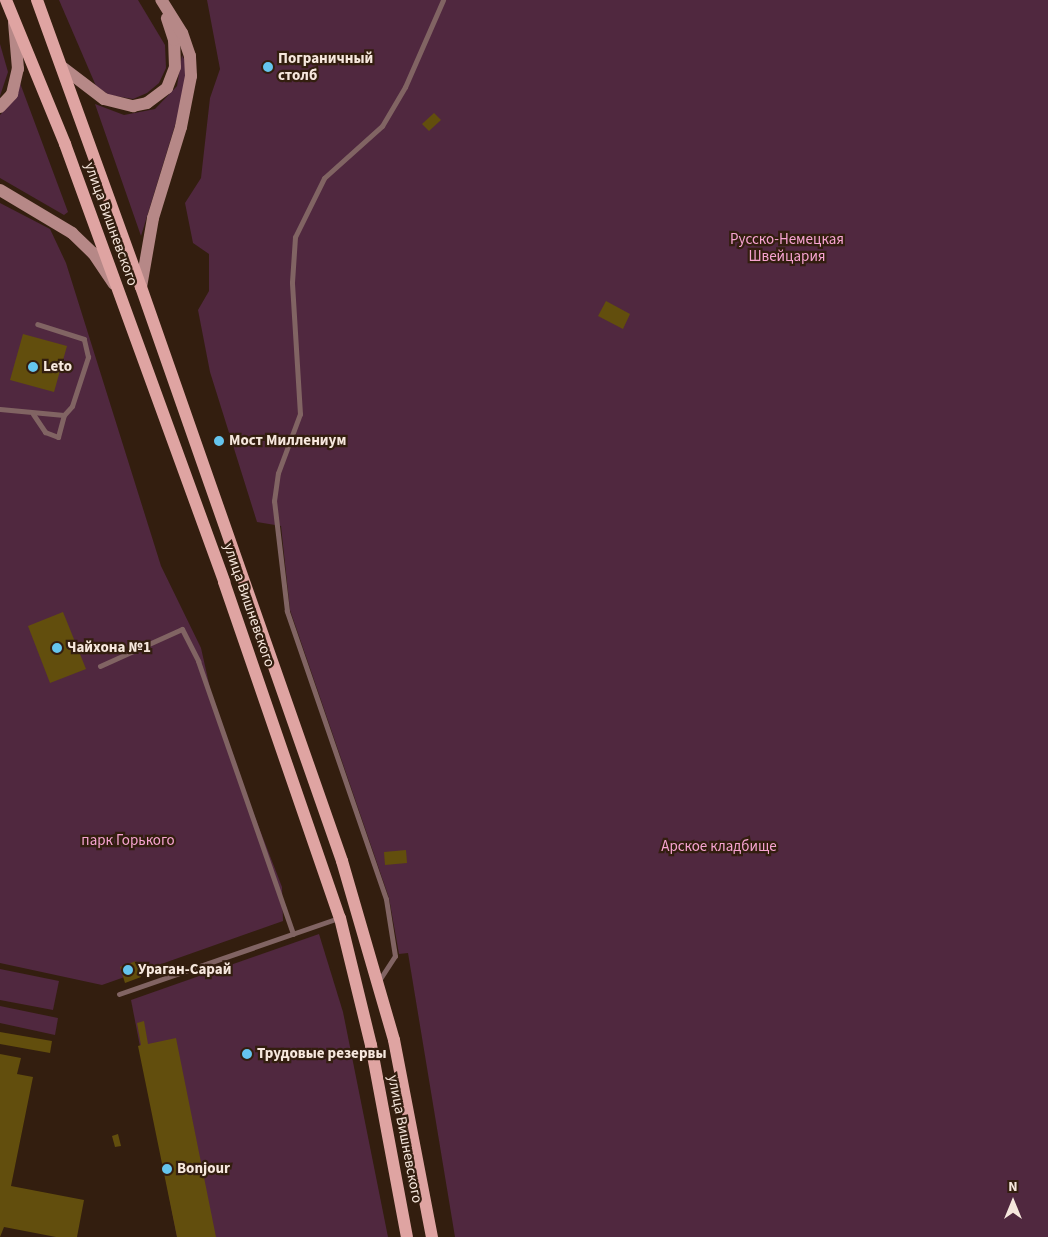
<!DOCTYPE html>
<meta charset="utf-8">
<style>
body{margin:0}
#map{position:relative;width:1048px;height:1237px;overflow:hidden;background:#331e0f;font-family:"Source Sans 3",sans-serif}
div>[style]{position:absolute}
.green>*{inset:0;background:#50283f}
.building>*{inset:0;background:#624e0d}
.lane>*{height:5px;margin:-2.5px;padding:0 2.5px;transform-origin:2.5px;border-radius:2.5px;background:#816463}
.secondary>*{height:12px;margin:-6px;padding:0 6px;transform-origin:6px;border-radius:6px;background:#b68887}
.primary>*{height:12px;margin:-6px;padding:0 6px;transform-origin:6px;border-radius:6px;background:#dfa4a2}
.dots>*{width:14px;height:14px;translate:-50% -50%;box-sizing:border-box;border:2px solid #331e0f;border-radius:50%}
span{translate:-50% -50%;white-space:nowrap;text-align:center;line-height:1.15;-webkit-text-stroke:4.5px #331e0f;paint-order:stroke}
.poi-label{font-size:15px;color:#f6e7dd;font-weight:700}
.left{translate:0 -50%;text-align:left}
.street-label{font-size:15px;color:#f6e7dd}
.park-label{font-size:15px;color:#f7a4d1}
.north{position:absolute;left:988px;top:1177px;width:50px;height:50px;-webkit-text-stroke:4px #331e0f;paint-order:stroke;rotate:0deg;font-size:14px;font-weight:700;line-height:20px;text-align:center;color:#f6e7dd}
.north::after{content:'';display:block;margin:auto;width:18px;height:22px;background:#f6e7dd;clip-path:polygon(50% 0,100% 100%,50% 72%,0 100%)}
</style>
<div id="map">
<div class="green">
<i style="clip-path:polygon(59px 0,138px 0,165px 45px,166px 68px,159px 83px,147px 93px,133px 99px,109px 95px,96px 86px)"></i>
<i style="clip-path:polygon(207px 0,1048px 0,1048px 1237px,455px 1237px,408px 953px,399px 954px,389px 898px,290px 610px,281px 526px,257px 522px,210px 372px,198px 310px,209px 291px,209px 254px,193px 243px,185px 203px,201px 178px,210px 98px,220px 69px)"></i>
<i style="clip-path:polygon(0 44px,8px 72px,0 96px)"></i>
<i style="clip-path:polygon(182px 55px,186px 63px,184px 96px,141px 236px,95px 104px,124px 115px,155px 109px,177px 86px)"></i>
<i style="clip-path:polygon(20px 83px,68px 212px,64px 215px,0 178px,0 115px,11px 103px)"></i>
<i style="clip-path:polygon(0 203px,50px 229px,66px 263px,161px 566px,201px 648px,217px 719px,282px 887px,283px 921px,102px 985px,0 963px)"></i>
<i style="clip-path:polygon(319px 934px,343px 1012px,388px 1237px,177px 1237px,131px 1000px)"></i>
<i style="clip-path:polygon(0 969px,59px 981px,53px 1010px,0 1000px)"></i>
<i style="clip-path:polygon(0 1006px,58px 1018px,55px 1035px,0 1023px)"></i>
</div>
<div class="building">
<i style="clip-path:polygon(434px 113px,441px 120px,429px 131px,422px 124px)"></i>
<i style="clip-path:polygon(606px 301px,630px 314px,623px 329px,598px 316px)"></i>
<i style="clip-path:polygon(23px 334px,67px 346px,54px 392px,10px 380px)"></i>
<i style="clip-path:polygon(63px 612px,86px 669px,50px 683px,28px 626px)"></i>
<i style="clip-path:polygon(406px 850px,407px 863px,385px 865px,384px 852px)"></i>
<i style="clip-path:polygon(136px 961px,141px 977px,125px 983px,120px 967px)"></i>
<i style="clip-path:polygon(144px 1021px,148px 1044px,176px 1038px,216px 1237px,177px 1237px,138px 1046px,141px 1045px,137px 1023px)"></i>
<i style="clip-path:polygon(0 1032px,52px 1041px,50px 1053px,0 1044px)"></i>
<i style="clip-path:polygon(0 1054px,21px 1058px,17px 1074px,33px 1077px,11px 1186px,84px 1200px,77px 1237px,56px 1237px,4px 1227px,0 1237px)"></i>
<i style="clip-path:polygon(118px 1134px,121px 1146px,115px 1147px,112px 1136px)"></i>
</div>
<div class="lane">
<i style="left:0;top:409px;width:64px;rotate:5.4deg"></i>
<i style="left:64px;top:415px;width:12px;rotate:-48deg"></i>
<i style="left:72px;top:406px;width:52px;rotate:-71.9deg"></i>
<i style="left:88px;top:357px;width:18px;rotate:-103deg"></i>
<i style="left:84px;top:339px;width:49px;rotate:-162.3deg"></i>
<i style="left:33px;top:414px;width:22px;rotate:56deg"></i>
<i style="left:45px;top:432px;width:14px;rotate:21deg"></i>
<i style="left:58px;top:437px;width:23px;rotate:-75deg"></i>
<i style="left:100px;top:666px;width:90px;rotate:-24.3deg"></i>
<i style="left:182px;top:629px;width:36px;rotate:63deg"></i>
<i style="left:198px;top:661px;width:289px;rotate:70.8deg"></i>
<i style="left:209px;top:963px;width:10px;rotate:66deg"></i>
<i style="left:378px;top:982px;width:31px;rotate:-57deg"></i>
<i style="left:395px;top:956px;width:58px;rotate:-99deg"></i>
<i style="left:386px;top:899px;width:305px;rotate:-109deg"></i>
<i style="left:287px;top:611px;width:111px;rotate:-96.7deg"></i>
<i style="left:274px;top:501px;width:28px;rotate:-82deg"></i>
<i style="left:278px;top:473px;width:63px;rotate:-69.6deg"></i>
<i style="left:300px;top:414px;width:132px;rotate:-93.5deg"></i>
<i style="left:292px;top:282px;width:45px;rotate:-86.2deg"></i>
<i style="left:295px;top:237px;width:66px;rotate:-63.8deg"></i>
<i style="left:324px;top:178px;width:78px;rotate:-41.9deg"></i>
<i style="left:382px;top:126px;width:45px;rotate:-59.5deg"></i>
<i style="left:405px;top:87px;width:95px;rotate:-66.4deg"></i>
<i style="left:119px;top:994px;width:233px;rotate:-19.1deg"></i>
</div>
<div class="secondary">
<i style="left:62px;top:67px;width:53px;rotate:37.3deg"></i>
<i style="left:104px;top:99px;width:30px;rotate:14deg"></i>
<i style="left:133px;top:106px;width:14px;rotate:-12deg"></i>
<i style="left:147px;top:103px;width:25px;rotate:-37deg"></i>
<i style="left:167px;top:88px;width:22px;rotate:-69deg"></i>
<i style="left:175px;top:67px;width:27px;rotate:-92deg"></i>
<i style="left:174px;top:40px;width:23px;rotate:-108deg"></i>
<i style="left:0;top:107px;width:18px;rotate:-47deg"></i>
<i style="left:12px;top:94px;width:26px;rotate:-77deg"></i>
<i style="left:18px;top:69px;width:47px;rotate:-94.9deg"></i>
<i style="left:0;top:190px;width:84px;rotate:30.8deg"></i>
<i style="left:72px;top:233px;width:29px;rotate:44deg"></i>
<i style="left:93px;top:253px;width:37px;rotate:56deg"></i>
<i style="left:141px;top:287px;width:70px;rotate:-80.1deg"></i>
<i style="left:153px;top:218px;width:95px;rotate:-72.9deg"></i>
<i style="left:181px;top:127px;width:52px;rotate:-78.9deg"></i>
<i style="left:191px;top:76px;width:20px;rotate:-93deg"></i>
<i style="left:190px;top:56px;width:24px;rotate:-109deg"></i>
<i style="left:182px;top:33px;width:39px;rotate:-122deg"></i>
</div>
<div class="primary">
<i style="left:6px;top:0;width:156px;rotate:67.7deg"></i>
<i style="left:65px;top:144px;width:466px;rotate:70deg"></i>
<i style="left:224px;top:582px;width:355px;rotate:71deg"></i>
<i style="left:340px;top:918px;width:131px;rotate:76.3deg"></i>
<i style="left:371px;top:1045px;width:195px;rotate:79.4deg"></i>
<i style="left:37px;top:0;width:305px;rotate:70.1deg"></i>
<i style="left:141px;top:287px;width:608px;rotate:70.7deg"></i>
<i style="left:342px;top:861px;width:186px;rotate:73.8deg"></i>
<i style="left:394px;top:1040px;width:201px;rotate:79.1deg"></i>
</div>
<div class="dots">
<i style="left:268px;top:67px;background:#65c5ee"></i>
<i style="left:33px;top:367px;background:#65c5ee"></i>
<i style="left:219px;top:441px;background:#65c5ee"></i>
<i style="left:57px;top:648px;background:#65c5ee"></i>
<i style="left:128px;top:970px;background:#65c5ee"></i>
<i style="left:247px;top:1054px;background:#65c5ee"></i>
<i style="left:167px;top:1169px;background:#65c5ee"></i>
</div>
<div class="poi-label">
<span class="left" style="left:278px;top:67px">Пограничный<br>столб</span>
<span class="left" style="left:43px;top:367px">Leto</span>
<span class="left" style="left:229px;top:441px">Мост Миллениум</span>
<span class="left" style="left:67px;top:648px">Чайхона №1</span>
<span class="left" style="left:138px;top:970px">Ураган-Сарай</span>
<span class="left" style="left:257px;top:1054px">Трудовые резервы</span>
<span class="left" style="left:177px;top:1169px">Bonjour</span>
</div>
<div class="street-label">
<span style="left:111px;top:224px;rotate:70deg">улица Вишневского</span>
<span style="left:249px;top:605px;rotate:71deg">улица Вишневского</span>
<span style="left:405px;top:1139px;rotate:79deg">улица Вишневского</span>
</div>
<div class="park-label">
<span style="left:787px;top:248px">Русско-Немецкая<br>Швейцария</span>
<span style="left:128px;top:841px">парк Горького</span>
<span style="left:719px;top:847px">Арское кладбище</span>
</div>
<div class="north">N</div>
</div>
